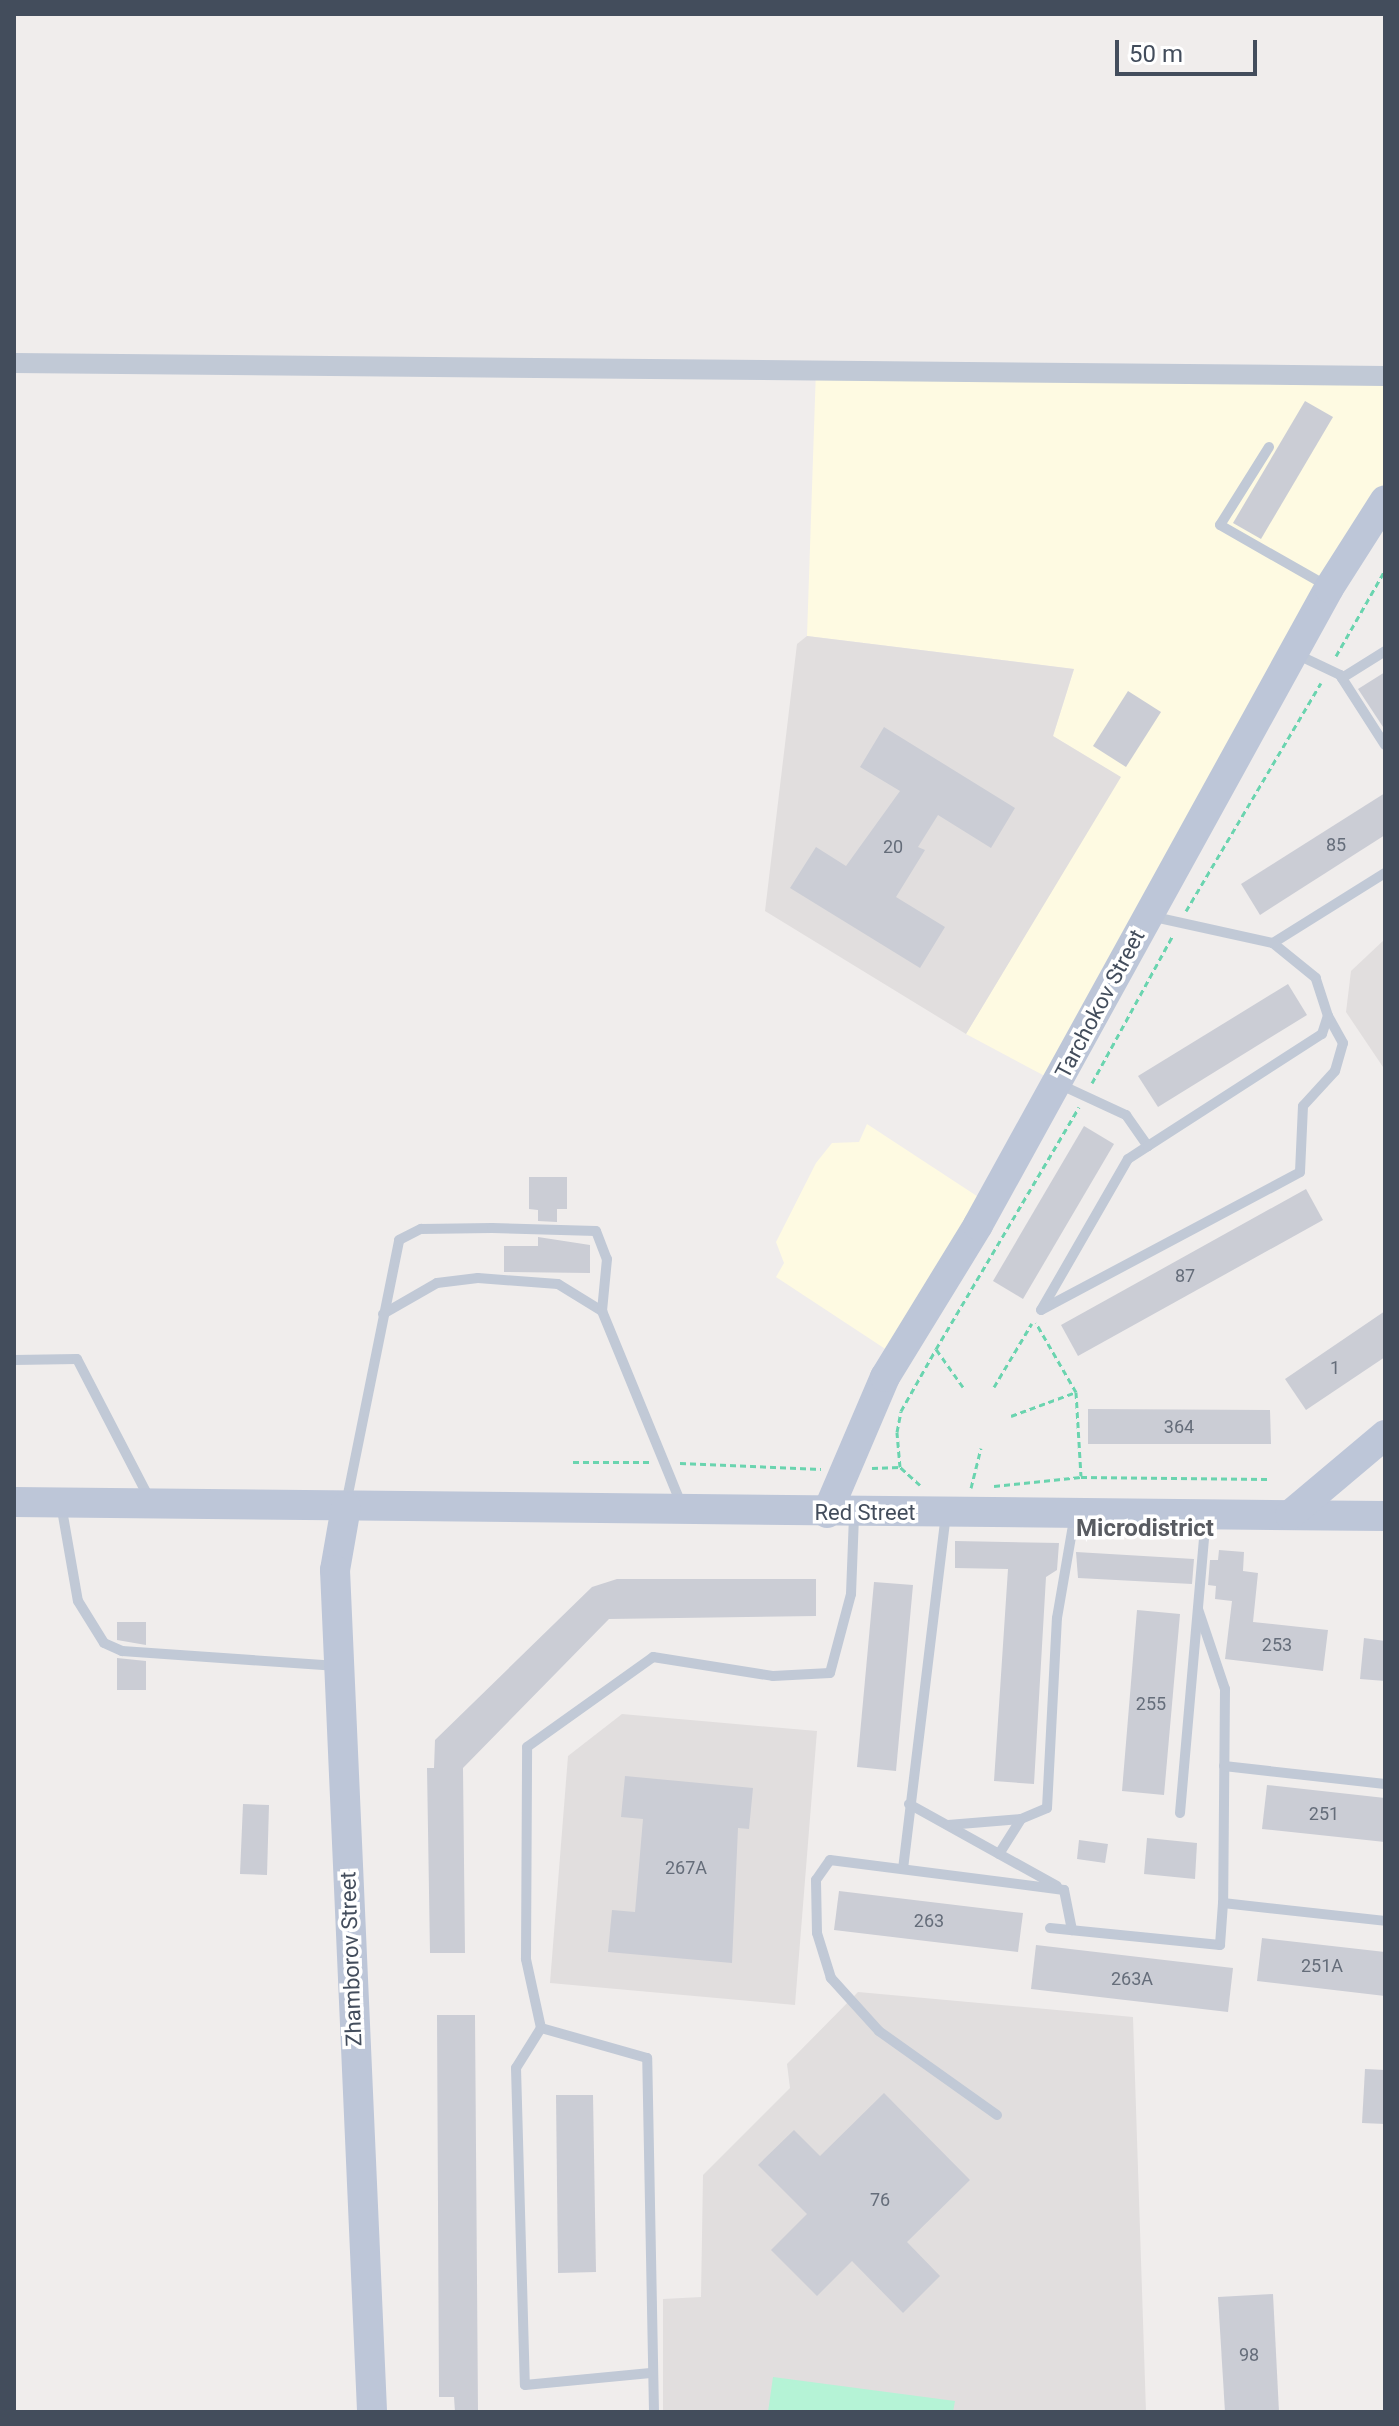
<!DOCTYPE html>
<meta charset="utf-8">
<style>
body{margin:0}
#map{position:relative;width:1399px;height:2426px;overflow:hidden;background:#f0edec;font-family:Roboto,sans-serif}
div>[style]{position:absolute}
.commercial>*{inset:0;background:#fefae2}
.education>*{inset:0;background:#e1dede}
.green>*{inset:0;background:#b5f3d6}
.building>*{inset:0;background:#cbcdd5}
.path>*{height:3px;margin-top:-1.5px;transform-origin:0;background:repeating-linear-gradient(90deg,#6ad4af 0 6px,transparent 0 10px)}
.lane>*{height:10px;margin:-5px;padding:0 5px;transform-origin:5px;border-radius:5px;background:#c1c9d6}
.street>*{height:20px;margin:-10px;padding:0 10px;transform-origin:10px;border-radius:10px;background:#c1c9d6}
.secondary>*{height:30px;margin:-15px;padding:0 15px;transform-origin:15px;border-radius:15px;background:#bdc6d8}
span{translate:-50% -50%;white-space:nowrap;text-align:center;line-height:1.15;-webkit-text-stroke:7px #fff;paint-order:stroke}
.number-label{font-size:18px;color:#656d7a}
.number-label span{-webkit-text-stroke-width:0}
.street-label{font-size:22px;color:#434d5c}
.neighbourhood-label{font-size:24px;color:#595c62;font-weight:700}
.frame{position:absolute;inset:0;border:16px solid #434d5c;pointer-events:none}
.scale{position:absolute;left:1115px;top:40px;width:142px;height:36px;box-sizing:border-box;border:4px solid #434d5c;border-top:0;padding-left:10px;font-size:24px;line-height:28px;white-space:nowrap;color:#434d5c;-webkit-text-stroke:6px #fff;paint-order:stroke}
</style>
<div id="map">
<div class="commercial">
<i style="clip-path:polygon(816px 369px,1385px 376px,1385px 500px,1058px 1083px,966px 1034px,1120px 777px,1053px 736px,1074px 669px,807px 636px)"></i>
<i style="clip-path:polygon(867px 1124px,989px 1204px,896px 1356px,776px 1277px,784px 1263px,776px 1242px,816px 1163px,832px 1143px,859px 1142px)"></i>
</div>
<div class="education">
<i style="clip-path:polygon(807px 636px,1074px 669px,1053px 736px,1121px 777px,966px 1034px,765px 911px,797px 644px)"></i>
<i style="clip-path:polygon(1385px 939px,1385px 1070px,1346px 1012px,1351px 971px)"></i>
<i style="clip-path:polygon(622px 1714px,817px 1731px,795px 2005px,550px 1983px,568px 1756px)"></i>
<i style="clip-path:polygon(858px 1992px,1133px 2017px,1146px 2412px,663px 2412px,663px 2299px,701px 2297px,703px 2175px,790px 2088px,787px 2064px)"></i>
</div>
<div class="green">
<i style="clip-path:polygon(773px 2377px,955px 2401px,953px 2412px,768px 2412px)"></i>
</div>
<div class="building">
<i style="clip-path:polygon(1305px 401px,1333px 417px,1261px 539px,1233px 523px)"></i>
<i style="clip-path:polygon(1385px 672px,1385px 730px,1358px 689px)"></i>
<i style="clip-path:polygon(1128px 691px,1161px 712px,1126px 767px,1093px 746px)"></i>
<i style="clip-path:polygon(884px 727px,1015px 808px,991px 848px,938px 815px,918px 847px,925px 850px,896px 897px,945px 927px,920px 968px,790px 888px,816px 847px,846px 866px,900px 791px,860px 767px)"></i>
<i style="clip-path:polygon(1385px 793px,1385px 835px,1260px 915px,1241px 884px)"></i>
<i style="clip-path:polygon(1288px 984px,1307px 1015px,1158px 1107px,1138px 1076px)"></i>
<i style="clip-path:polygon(1084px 1126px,1114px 1144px,1023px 1299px,993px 1281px)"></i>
<i style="clip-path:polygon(529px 1177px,567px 1177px,567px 1209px,557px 1209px,557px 1222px,538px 1221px,538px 1210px,529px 1209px)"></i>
<i style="clip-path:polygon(1306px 1189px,1323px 1220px,1078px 1356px,1061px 1325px)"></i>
<i style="clip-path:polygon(538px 1237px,590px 1245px,590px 1273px,504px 1272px,504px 1246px,538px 1246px)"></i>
<i style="clip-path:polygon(1385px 1311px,1385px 1357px,1306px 1410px,1285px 1379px)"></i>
<i style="clip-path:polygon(1088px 1409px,1270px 1410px,1271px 1444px,1088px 1444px)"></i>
<i style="clip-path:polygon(955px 1541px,1059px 1543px,1057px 1570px,1046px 1577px,1034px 1784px,994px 1781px,1008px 1569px,955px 1568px)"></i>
<i style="clip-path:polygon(1219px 1550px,1244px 1552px,1243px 1571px,1258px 1573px,1253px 1622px,1328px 1630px,1323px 1671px,1225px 1659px,1232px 1601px,1215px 1599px,1216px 1586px,1208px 1585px,1210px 1560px,1218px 1560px)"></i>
<i style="clip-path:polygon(1076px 1552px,1194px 1559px,1192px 1584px,1078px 1578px)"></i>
<i style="clip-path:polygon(617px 1579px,816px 1579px,816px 1616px,609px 1619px,463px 1768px,465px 1953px,430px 1953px,427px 1768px,434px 1768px,435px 1740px,592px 1587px)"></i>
<i style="clip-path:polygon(874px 1582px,913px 1585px,896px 1771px,857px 1767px)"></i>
<i style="clip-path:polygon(1137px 1610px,1180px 1614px,1164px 1795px,1122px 1791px)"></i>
<i style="clip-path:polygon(117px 1622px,146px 1622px,146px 1645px,117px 1640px)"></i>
<i style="clip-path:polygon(1364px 1638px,1385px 1641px,1385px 1681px,1360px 1679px)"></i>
<i style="clip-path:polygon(117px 1658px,146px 1661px,146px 1690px,117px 1690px)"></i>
<i style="clip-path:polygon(625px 1776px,753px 1788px,749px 1829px,738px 1828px,732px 1963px,608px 1952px,612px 1910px,635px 1912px,643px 1819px,621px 1817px)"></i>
<i style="clip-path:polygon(1267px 1785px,1385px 1798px,1385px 1842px,1262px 1829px)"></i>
<i style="clip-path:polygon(243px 1804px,269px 1805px,267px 1875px,240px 1874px)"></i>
<i style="clip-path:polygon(1147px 1838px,1197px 1843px,1195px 1879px,1144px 1874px)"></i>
<i style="clip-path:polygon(1079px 1840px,1108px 1844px,1105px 1863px,1077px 1859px)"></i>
<i style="clip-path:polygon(839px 1891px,1023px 1913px,1018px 1952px,834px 1930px)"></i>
<i style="clip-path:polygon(1262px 1938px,1385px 1952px,1385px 1996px,1257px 1981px)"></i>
<i style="clip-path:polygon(1036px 1945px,1233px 1968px,1228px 2012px,1031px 1989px)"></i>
<i style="clip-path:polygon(437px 2015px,475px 2015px,478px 2412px,455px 2412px,454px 2397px,439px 2397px)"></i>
<i style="clip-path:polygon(1365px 2069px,1385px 2070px,1385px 2124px,1362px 2123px)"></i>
<i style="clip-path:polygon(884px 2093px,970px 2180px,907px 2242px,940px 2276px,903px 2313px,852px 2261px,817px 2296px,771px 2250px,807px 2214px,758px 2165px,794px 2130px,820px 2156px)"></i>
<i style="clip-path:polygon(556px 2095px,593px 2095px,596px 2272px,558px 2273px)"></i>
<i style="clip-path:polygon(1273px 2294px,1279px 2412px,1225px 2412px,1218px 2297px)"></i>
</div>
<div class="path">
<i style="left:1336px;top:656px;width:99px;rotate:-60.3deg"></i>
<i style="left:1186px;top:911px;width:265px;rotate:-59.4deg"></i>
<i style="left:1092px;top:1083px;width:169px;rotate:-61.3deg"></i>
<i style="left:963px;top:1387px;width:47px;rotate:-125.4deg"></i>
<i style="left:936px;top:1349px;width:281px;rotate:-59.4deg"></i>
<i style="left:994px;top:1387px;width:74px;rotate:-59.3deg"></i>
<i style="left:1076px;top:1392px;width:84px;rotate:86.6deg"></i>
<i style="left:1011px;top:1416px;width:69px;rotate:-20.3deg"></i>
<i style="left:1076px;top:1392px;width:80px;rotate:-120.1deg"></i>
<i style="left:573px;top:1462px;width:76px"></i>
<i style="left:680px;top:1463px;width:141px;rotate:2.4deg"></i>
<i style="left:872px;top:1468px;width:28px;rotate:-2deg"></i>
<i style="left:920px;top:1485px;width:27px;rotate:-138deg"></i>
<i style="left:900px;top:1467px;width:35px;rotate:-95deg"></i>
<i style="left:897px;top:1432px;width:21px;rotate:-79deg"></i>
<i style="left:901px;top:1411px;width:71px;rotate:-60.6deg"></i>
<i style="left:994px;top:1486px;width:87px;rotate:-5.9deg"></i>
<i style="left:1081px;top:1477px;width:186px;rotate:0.6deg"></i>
<i style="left:971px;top:1488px;width:41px;rotate:-76deg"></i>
</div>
<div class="lane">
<i style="left:1269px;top:447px;width:92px;rotate:122.1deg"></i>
<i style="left:1220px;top:525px;width:121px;rotate:29.7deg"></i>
<i style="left:1296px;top:654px;width:49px;rotate:25.5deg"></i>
<i style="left:1340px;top:675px;width:83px;rotate:57.3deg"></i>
<i style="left:1342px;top:678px;width:51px;rotate:-32.1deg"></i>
<i style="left:1150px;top:916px;width:126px;rotate:12.4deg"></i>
<i style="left:1273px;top:943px;width:132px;rotate:-32deg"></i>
<i style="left:1061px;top:1085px;width:72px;rotate:24.8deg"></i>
<i style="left:1126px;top:1115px;width:38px;rotate:55deg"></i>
<i style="left:1148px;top:1146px;width:24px;rotate:147deg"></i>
<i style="left:1128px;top:1159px;width:174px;rotate:119.9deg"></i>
<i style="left:1041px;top:1310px;width:293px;rotate:-28deg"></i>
<i style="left:1300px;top:1172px;width:66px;rotate:-87.4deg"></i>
<i style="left:1303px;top:1106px;width:47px;rotate:-47.6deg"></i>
<i style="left:1335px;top:1071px;width:29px;rotate:-74deg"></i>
<i style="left:1343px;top:1043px;width:31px;rotate:-119deg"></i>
<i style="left:1148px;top:1146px;width:207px;rotate:-32.8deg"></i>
<i style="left:1322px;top:1034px;width:19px;rotate:-72deg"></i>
<i style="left:1328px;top:1016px;width:40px;rotate:-108deg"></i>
<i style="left:1316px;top:978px;width:55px;rotate:-140.9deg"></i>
<i style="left:383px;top:1314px;width:62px;rotate:-29.9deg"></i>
<i style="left:437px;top:1283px;width:41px;rotate:-7deg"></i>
<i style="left:478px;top:1278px;width:80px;rotate:4.3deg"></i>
<i style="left:558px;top:1284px;width:52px;rotate:31.5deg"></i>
<i style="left:14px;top:1360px;width:63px;rotate:-0.9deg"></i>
<i style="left:77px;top:1359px;width:157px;rotate:62.6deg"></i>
<i style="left:61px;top:1504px;width:98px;rotate:80.1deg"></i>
<i style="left:78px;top:1601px;width:49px;rotate:58.2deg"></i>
<i style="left:104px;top:1643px;width:20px;rotate:24deg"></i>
<i style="left:122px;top:1651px;width:216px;rotate:4deg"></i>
<i style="left:346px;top:1504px;width:269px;rotate:-78.6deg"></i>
<i style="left:399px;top:1240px;width:25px;rotate:-27deg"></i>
<i style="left:421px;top:1229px;width:71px;rotate:-0.8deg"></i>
<i style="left:492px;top:1228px;width:104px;rotate:1.7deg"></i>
<i style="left:596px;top:1231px;width:30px;rotate:69deg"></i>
<i style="left:607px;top:1259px;width:52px;rotate:95.5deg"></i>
<i style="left:602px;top:1311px;width:211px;rotate:67.7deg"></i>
<i style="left:1198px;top:1609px;width:84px;rotate:71.4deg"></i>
<i style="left:1225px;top:1689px;width:214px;rotate:90.5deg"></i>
<i style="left:1223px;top:1903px;width:163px;rotate:6.3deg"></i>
<i style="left:1224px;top:1766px;width:162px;rotate:6.4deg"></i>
<i style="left:909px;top:1804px;width:169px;rotate:29deg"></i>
<i style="left:1180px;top:1813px;width:298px;rotate:-85deg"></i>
<i style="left:948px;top:1825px;width:73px;rotate:-4.7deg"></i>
<i style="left:999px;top:1854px;width:41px;rotate:-57.8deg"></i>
<i style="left:1021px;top:1819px;width:28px;rotate:-23deg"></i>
<i style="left:1047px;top:1808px;width:190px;rotate:-87deg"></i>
<i style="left:1057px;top:1618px;width:106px;rotate:-80.2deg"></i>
<i style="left:903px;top:1869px;width:358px;rotate:-83.1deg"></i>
<i style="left:1050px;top:1928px;width:171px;rotate:5.7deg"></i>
<i style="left:1220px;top:1945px;width:42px;rotate:-85.9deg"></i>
<i style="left:541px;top:2028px;width:47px;rotate:122deg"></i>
<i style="left:516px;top:2068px;width:317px;rotate:88.4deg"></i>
<i style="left:525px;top:2385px;width:126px;rotate:-5.5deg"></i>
<i style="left:997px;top:2115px;width:145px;rotate:-144.6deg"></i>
<i style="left:879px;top:2031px;width:72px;rotate:-132.2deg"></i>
<i style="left:831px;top:1978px;width:47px;rotate:-107.3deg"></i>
<i style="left:817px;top:1933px;width:53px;rotate:-91.1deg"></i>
<i style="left:816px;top:1880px;width:24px;rotate:-55deg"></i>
<i style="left:830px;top:1860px;width:236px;rotate:7.3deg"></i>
<i style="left:1064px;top:1890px;width:41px;rotate:78.7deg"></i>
<i style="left:654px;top:2412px;width:354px;rotate:-91.1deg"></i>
<i style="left:647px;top:2058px;width:110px;rotate:-164.2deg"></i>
<i style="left:541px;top:2028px;width:71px;rotate:-102.3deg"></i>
<i style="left:526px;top:1959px;width:212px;rotate:-89.7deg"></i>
<i style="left:527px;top:1747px;width:155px;rotate:-35.5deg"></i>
<i style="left:653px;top:1657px;width:121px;rotate:9deg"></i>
<i style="left:773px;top:1676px;width:57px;rotate:-3deg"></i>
<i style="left:830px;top:1673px;width:82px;rotate:-75.1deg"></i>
<i style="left:851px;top:1594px;width:79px;rotate:-87.8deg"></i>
</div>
<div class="street">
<i style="left:14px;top:363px;width:1371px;rotate:0.54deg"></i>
</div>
<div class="secondary">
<i style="left:14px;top:1502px;width:1371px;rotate:0.59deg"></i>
<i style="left:346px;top:1507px;width:64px;rotate:99.9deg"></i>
<i style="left:335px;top:1570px;width:843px;rotate:87.48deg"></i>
<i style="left:827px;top:1513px;width:148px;rotate:-66.9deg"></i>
<i style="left:885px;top:1377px;width:178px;rotate:-58.5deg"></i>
<i style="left:978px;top:1225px;width:727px;rotate:-61.14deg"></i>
<i style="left:1329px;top:588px;width:104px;rotate:-57.5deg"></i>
<i style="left:1290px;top:1515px;width:124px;rotate:-40.1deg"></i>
</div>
<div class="number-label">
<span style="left:1336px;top:845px">85</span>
<span style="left:893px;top:847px">20</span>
<span style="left:1185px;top:1276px">87</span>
<span style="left:1335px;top:1368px">1</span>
<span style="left:1179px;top:1427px">364</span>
<span style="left:1277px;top:1645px">253</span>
<span style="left:1151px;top:1704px">255</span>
<span style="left:1324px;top:1814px">251</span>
<span style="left:686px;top:1868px">267А</span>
<span style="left:929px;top:1921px">263</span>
<span style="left:1322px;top:1966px">251А</span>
<span style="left:1132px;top:1979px">263А</span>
<span style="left:880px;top:2200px">76</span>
<span style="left:1249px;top:2355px">98</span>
</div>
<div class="street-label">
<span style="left:1100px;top:1004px;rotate:-62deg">Tarchokov Street</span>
<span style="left:865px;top:1513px">Red Street</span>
<span style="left:351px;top:1959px;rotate:-92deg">Zhamborov Street</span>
</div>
<div class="neighbourhood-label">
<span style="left:1145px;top:1529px">Microdistrict</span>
</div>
<div class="frame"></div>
<div class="scale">50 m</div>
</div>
